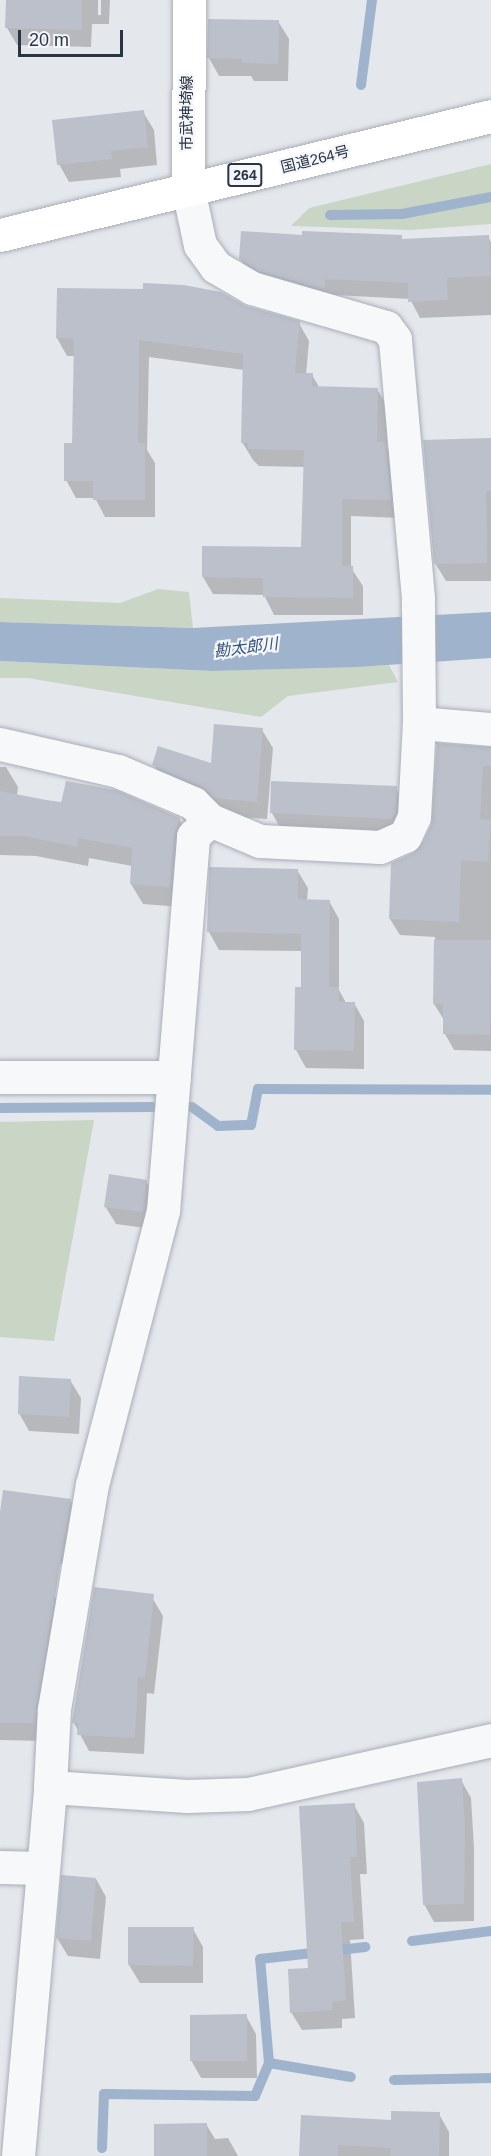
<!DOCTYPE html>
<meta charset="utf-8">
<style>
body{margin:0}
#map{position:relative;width:491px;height:2156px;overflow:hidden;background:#e4e7ec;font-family:Helvetica,"Noto Sans JP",sans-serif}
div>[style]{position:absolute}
.green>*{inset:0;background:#c9d6c5}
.water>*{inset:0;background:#9fb4cc}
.shadow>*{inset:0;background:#0003}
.stream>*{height:10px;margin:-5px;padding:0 5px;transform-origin:5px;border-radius:5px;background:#9fb4cc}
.building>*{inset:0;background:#bbc0ca}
.roads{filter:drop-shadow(0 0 2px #a9aeb7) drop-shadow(0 0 2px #a9aeb7)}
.minor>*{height:33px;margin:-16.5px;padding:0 16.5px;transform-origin:16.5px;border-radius:16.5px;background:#f7f8fa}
.major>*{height:33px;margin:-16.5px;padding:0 16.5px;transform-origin:16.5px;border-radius:16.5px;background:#fff}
.highway>*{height:33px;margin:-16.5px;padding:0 16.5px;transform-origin:16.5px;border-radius:16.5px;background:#fff}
span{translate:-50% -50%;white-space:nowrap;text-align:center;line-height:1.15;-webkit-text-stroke:4.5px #f4f6f9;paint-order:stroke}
.shield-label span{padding:2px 4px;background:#f4f6f9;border:2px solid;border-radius:4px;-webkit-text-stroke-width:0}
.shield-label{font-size:14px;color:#2b3445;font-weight:700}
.street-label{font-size:15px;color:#2b3445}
.water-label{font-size:16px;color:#34527a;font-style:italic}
.scale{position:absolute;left:18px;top:30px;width:105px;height:27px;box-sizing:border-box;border:3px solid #2b3445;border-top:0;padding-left:8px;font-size:18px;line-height:21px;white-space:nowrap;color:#2b3445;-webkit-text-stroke:4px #f4f6f9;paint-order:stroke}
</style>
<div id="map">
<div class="green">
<i style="clip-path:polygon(491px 164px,491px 224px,411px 230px,291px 226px,309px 208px)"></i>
<i style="clip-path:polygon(158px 589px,189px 592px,193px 628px,0 622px,0 598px,120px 603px)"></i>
<i style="clip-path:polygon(0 661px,213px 671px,389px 665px,398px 682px,288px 696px,261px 717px,28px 678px,0 678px)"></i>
<i style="clip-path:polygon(94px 1120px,54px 1341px,0 1337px,0 1122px)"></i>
</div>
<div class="water">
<i style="clip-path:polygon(491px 612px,491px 658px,357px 667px,213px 671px,0 661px,0 622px,193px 628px)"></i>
</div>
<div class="shadow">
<i style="clip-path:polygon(8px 0,98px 0,98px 15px,101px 15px,101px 0,110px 0,109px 24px,92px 24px,91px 47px,17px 45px,7px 28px)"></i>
<i style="clip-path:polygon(278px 21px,289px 39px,288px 81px,254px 81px,251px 76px,219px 76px,209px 58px)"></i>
<i style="clip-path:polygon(143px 112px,154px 130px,157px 165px,120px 169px,121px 177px,69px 182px,59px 164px)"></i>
<i style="clip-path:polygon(303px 236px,401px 237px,403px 240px,488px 237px,491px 242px,491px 315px,420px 318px,410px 299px,334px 295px,250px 275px,240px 258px)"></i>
<i style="clip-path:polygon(246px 307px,299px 323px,309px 341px,306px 375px,312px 375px,319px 387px,377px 389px,388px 407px,387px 447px,395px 461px,400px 518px,351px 516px,351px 568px,363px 586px,363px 615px,274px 615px,264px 595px,213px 594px,203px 577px,302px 548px,305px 467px,259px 466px,253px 460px,242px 442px,244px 370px,149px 357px,147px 450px,155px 463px,155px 517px,105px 517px,95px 498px,76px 498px,66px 480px,73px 445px,75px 356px,67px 356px,57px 338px)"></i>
<i style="clip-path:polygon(491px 439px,491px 581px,446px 581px,435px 563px)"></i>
<i style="clip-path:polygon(262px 730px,273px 748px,267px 819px,227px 816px,164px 783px,154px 765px,213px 765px)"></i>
<i style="clip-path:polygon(491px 748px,491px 1051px,454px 1050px,445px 1034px,444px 1020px,434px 1004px,435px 937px,400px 935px,390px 919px,414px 854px)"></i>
<i style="clip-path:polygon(0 767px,6px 767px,18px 787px,17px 796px,179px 819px,191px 839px,181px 907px,143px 904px,131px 884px,132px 866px,89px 858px,88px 866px,36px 856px,0 855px)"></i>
<i style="clip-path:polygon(396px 788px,406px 806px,405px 831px,282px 831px,272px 813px)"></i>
<i style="clip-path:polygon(297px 870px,308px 888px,307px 901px,329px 901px,339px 919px,339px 990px,346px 1003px,354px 1003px,364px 1021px,364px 1069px,306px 1068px,296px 1050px,296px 988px,303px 988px,303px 951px,219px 950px,209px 932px)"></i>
<i style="clip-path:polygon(146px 1181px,156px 1199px,152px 1229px,116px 1224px,105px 1206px)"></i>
<i style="clip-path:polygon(70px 1380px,81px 1398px,79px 1434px,29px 1431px,19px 1413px)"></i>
<i style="clip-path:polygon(70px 1500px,80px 1518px,72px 1565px,8px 1557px,0 1542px,0 1524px)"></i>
<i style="clip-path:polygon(0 1591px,54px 1594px,64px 1612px,44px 1741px,0 1740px)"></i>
<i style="clip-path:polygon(153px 1599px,163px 1616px,154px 1694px,147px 1693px,144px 1754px,89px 1751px,74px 1723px,74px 1711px)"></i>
<i style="clip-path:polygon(461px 1780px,471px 1798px,474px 1848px,474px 1921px,434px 1922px,424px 1904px)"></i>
<i style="clip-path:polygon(354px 1805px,364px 1823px,367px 1874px,360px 1874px,364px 1939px,350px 1940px,355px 2018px,342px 2019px,342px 2028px,302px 2030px,291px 2012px,309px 1969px)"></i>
<i style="clip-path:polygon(96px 1879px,106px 1897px,100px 1959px,68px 1956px,57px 1938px)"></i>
<i style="clip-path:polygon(193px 1929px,203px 1947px,203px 1983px,140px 1983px,129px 1965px)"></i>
<i style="clip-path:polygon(246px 2016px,256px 2034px,257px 2078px,201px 2078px,191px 2060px)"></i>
<i style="clip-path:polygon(439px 2114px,449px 2132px,449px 2156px,300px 2156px,393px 2122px)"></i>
<i style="clip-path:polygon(206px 2124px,215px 2139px,228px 2138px,238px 2156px,155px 2156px)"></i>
</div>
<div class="stream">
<i style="left:361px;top:85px;width:86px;rotate:-82.6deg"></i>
<i style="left:330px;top:215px;width:72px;rotate:-0.8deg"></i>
<i style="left:402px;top:214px;width:91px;rotate:-10.8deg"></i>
<i style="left:192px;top:1107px;width:32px;rotate:36deg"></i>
<i style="left:218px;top:1126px;width:33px;rotate:-2deg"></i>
<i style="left:251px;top:1125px;width:37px;rotate:-79deg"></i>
<i style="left:258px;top:1089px;width:233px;rotate:0.2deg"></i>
<i style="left:0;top:1108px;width:153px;rotate:-0.4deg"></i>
<i style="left:412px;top:1941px;width:80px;rotate:-7.2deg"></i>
<i style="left:269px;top:2063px;width:83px;rotate:9.7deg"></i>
<i style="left:394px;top:2080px;width:97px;rotate:-1.2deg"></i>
<i style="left:102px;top:2148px;width:54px;rotate:-87.9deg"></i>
<i style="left:104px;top:2094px;width:151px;rotate:0.8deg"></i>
<i style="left:255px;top:2096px;width:36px;rotate:-67deg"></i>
<i style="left:269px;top:2063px;width:104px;rotate:-94.9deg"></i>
<i style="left:260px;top:1959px;width:106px;rotate:-6.5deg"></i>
</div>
<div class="building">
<i style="clip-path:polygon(6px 0,82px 0,82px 30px,5px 28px)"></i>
<i style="clip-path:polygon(208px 19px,279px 20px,278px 64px,242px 63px,242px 59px,207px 58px)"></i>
<i style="clip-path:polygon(144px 110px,148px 147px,111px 151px,112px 159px,57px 165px,52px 120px)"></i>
<i style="clip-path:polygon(241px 231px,302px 235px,302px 231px,402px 235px,402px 239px,489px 235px,491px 276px,447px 278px,448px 300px,408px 302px,408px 283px,325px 279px,325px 288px,317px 287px,259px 271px,239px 259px)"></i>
<i style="clip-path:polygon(143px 283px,184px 285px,221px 292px,246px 306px,300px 321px,295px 373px,313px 373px,312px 386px,378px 388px,377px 442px,385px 441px,391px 500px,342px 499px,342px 566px,353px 566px,353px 598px,263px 597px,263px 578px,202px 577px,202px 546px,301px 547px,304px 450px,248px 449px,248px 443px,241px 443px,243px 354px,139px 340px,138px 443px,145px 443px,145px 500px,93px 500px,93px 481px,64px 481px,64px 443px,72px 443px,74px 339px,56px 338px,57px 288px,143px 289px)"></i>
<i style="clip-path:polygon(491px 438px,491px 491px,486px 491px,487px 563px,434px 564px,423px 440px)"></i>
<i style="clip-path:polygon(214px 724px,263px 728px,257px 802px,215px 798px,201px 786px,152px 765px,158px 746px,211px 763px)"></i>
<i style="clip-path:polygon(437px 743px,491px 747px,491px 766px,483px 766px,480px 819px,491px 820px,488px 862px,461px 860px,459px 922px,389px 919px,391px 863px,413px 853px,422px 844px,431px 825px)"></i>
<i style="clip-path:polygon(66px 781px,116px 790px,180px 818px,174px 835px,170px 887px,130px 884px,132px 848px,78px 838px,77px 847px,24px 836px,0 836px,0 791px,61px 803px)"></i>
<i style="clip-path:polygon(271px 781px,397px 786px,395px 812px,392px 819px,270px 813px)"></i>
<i style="clip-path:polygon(209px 867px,298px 869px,298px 899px,330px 900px,329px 987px,339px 987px,339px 1002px,355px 1002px,354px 1051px,294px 1050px,295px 987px,301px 987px,301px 934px,207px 932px)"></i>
<i style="clip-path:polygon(434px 940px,491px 940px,490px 1035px,443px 1034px,443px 1004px,433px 1004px)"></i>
<i style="clip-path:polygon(109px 1174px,147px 1180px,143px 1212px,104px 1207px)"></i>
<i style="clip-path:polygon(19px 1376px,71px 1379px,69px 1417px,18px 1414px)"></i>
<i style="clip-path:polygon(3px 1490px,71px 1499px,34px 1723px,0 1723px,0 1512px)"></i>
<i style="clip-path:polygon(94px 1587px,154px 1594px,145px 1678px,138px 1677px,135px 1738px,77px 1735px,78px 1723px,72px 1723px)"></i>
<i style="clip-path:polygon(462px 1778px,465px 1829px,464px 1904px,423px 1905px,417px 1782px)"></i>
<i style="clip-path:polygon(355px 1803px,357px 1857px,350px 1857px,354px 1922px,341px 1922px,346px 2000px,332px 2002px,333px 2010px,290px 2013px,288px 1969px,308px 1968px,299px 1806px)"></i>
<i style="clip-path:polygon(61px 1875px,96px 1878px,91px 1941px,56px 1938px)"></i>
<i style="clip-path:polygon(128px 1927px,194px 1927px,193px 1966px,128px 1965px)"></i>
<i style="clip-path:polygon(247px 2014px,247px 2061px,190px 2061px,190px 2015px)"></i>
<i style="clip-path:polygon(391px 2111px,440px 2112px,439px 2156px,390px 2156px,391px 2148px,338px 2145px,338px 2156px,299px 2156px,301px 2115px,391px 2120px)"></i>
<i style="clip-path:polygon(207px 2123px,207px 2156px,154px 2156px,154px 2124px)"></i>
</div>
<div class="roads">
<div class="minor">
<i style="left:419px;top:723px;width:72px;rotate:4.8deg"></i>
<i style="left:0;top:744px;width:121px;rotate:12.9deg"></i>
<i style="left:118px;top:771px;width:82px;rotate:23.1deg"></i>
<i style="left:193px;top:803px;width:24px;rotate:45deg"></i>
<i style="left:0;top:1077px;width:174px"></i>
<i style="left:50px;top:1787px;width:137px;rotate:3.8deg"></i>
<i style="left:187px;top:1796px;width:61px;rotate:-1.9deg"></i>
<i style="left:248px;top:1794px;width:249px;rotate:-12.5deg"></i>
<i style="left:0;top:1867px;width:42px;rotate:1.4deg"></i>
<i style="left:18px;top:2156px;width:370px;rotate:-85deg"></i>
<i style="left:50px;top:1787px;width:78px;rotate:-87.1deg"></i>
<i style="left:54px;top:1709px;width:227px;rotate:-80.4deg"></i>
<i style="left:92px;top:1485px;width:283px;rotate:-75.5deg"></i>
<i style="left:163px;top:1211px;width:376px;rotate:-85.4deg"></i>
<i style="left:193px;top:836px;width:23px;rotate:-43deg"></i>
<i style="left:210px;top:820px;width:54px;rotate:22.8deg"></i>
<i style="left:260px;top:841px;width:120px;rotate:2.9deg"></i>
<i style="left:380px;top:847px;width:27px;rotate:-24deg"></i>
<i style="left:405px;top:836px;width:21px;rotate:-65deg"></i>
<i style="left:414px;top:817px;width:94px;rotate:-87deg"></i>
<i style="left:419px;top:723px;width:125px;rotate:-90.5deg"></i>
<i style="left:418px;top:598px;width:260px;rotate:-95.1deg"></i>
<i style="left:395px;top:339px;width:15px;rotate:-127deg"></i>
<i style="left:386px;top:327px;width:140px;rotate:-163.8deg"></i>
<i style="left:252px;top:288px;width:42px;rotate:-149.7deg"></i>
<i style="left:216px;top:267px;width:27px;rotate:-126deg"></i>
<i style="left:200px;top:245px;width:57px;rotate:-102.1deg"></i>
</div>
<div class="major">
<i style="left:188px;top:189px;width:189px;rotate:-89.7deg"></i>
</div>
<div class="highway">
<i style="left:0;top:235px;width:505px;rotate:-13.62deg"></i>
</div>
</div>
<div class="shield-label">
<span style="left:245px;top:175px">264</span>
</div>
<div class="street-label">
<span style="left:187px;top:113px;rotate:-90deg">市武神埼線</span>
<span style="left:315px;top:159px;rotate:-14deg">国道264号</span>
</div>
<div class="water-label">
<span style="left:246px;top:648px;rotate:-7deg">勘太郎川</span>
</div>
<div class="scale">20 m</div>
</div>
